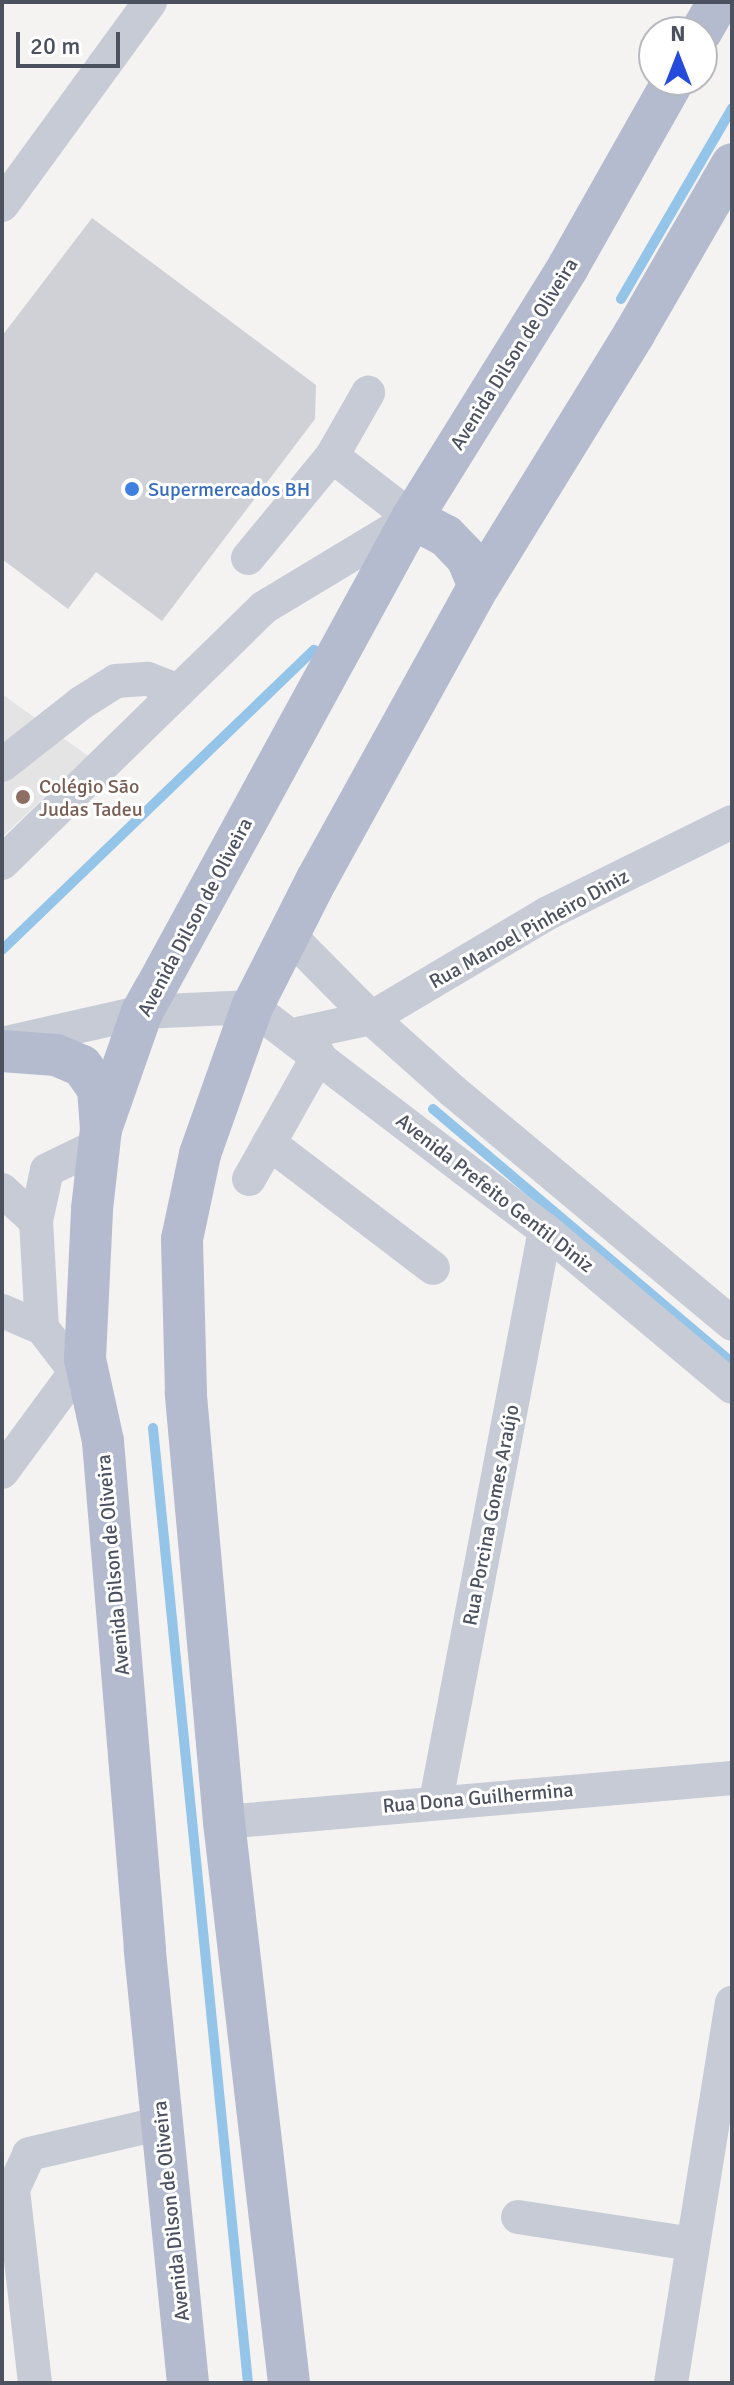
<!DOCTYPE html>
<meta charset="utf-8">
<style>
body{margin:0}
#map{position:relative;width:734px;height:2385px;overflow:hidden;background:#f4f3f2;font-family:Signika,sans-serif}
div>[style]{position:absolute}
.education>*{inset:0;background:#e5e4e4}
.stream>*{height:10px;margin:-5px;padding:0 5px;transform-origin:5px;border-radius:5px;background:#94c4e8}
.building>*{inset:0;background:#d0d1d6}
.minor>*{height:34px;margin:-17px;padding:0 17px;transform-origin:17px;border-radius:17px;background:#c7cbd6}
.major>*{height:42px;margin:-21px;padding:0 21px;transform-origin:21px;border-radius:21px;background:#b4bbcf}
.dots>*{width:22px;height:22px;translate:-50% -50%;box-sizing:border-box;border:4px solid #fff;border-radius:50%}
span{translate:-50% -50%;white-space:nowrap;text-align:center;line-height:1.15;-webkit-text-stroke:6px #fff;paint-order:stroke}
.street-label{font-size:20px;color:#4b515f}
.shop-label{font-size:20px;color:#366cbe}
.left{translate:0 -50%;text-align:left}
.education-label{font-size:20px;color:#785e54}
.frame{position:absolute;inset:0;border:4px solid #4b515f;pointer-events:none}
.north{position:absolute;left:638px;top:16px;width:80px;height:80px;box-sizing:border-box;background:#fff;border:2px solid #b7b9bf;border-radius:50%;rotate:0deg;font-size:22px;font-weight:700;line-height:32px;text-align:center;color:#4b515f}
.north::after{content:'';display:block;margin:auto;width:28px;height:36px;background:#254bdc;clip-path:polygon(50% 0,100% 100%,50% 72%,0 100%)}
.scale{position:absolute;left:16px;top:32px;width:104px;height:36px;box-sizing:border-box;border:4px solid #4b515f;border-top:0;padding-left:10px;font-size:24px;line-height:28px;white-space:nowrap;color:#4b515f;-webkit-text-stroke:6px #fff;paint-order:stroke}
</style>
<div id="map">
<div class="education">
<i style="clip-path:polygon(2px 694px,88px 756px,2px 837px)"></i>
</div>
<div class="stream">
<i style="left:621px;top:299px;width:221px;rotate:-59.8deg"></i>
<i style="left:2px;top:950px;width:433px;rotate:-43.9deg"></i>
<i style="left:433px;top:1109px;width:392px;rotate:40.3deg"></i>
<i style="left:153px;top:1428px;width:960px;rotate:84.32deg"></i>
</div>
<div class="building">
<i style="clip-path:polygon(92px 218px,316px 385px,315px 419px,162px 621px,96px 572px,68px 609px,2px 559px,2px 336px)"></i>
</div>
<div class="minor">
<i style="left:2px;top:205px;width:251px;rotate:-53.9deg"></i>
<i style="left:248px;top:558px;width:132px;rotate:-50.5deg"></i>
<i style="left:2px;top:765px;width:100px;rotate:-38.1deg"></i>
<i style="left:81px;top:703px;width:41px;rotate:-32.2deg"></i>
<i style="left:116px;top:681px;width:32px;rotate:-4deg"></i>
<i style="left:148px;top:679px;width:33px;rotate:21deg"></i>
<i style="left:2px;top:863px;width:365px;rotate:-44.3deg"></i>
<i style="left:263px;top:608px;width:174px;rotate:-31.1deg"></i>
<i style="left:412px;top:518px;width:101px;rotate:-142.2deg"></i>
<i style="left:332px;top:456px;width:73px;rotate:-60.3deg"></i>
<i style="left:289px;top:935px;width:117px;rotate:45.3deg"></i>
<i style="left:371px;top:1018px;width:111px;rotate:41.7deg"></i>
<i style="left:454px;top:1092px;width:362px;rotate:39.8deg"></i>
<i style="left:293px;top:1035px;width:80px;rotate:-12.3deg"></i>
<i style="left:371px;top:1018px;width:204px;rotate:-30.7deg"></i>
<i style="left:546px;top:914px;width:208px;rotate:-26.3deg"></i>
<i style="left:6px;top:1043px;width:139px;rotate:-12.8deg"></i>
<i style="left:142px;top:1012px;width:110px;rotate:-2.6deg"></i>
<i style="left:252px;top:1007px;width:368px;rotate:37.3deg"></i>
<i style="left:545px;top:1230px;width:244px;rotate:40deg"></i>
<i style="left:269px;top:1143px;width:206px;rotate:37.3deg"></i>
<i style="left:249px;top:1179px;width:142px;rotate:-60.6deg"></i>
<i style="left:2px;top:1190px;width:46px;rotate:42.4deg"></i>
<i style="left:2px;top:1311px;width:43px;rotate:23deg"></i>
<i style="left:76px;top:1372px;width:56px;rotate:-127.7deg"></i>
<i style="left:42px;top:1328px;width:107px;rotate:-93.2deg"></i>
<i style="left:36px;top:1221px;width:52px;rotate:-77.8deg"></i>
<i style="left:47px;top:1170px;width:58px;rotate:-25.7deg"></i>
<i style="left:2px;top:1472px;width:140px;rotate:-53.7deg"></i>
<i style="left:436px;top:1801px;width:581px;rotate:-79.19deg"></i>
<i style="left:224px;top:1822px;width:510px;rotate:-4.95deg"></i>
<i style="left:518px;top:2217px;width:177px;rotate:8.8deg"></i>
<i style="left:35px;top:2383px;width:195px;rotate:-96.5deg"></i>
<i style="left:13px;top:2189px;width:38px;rotate:-65deg"></i>
<i style="left:29px;top:2154px;width:137px;rotate:-13.1deg"></i>
<i style="left:671px;top:2383px;width:385px;rotate:-80.9deg"></i>
</div>
<div class="major">
<i style="left:701px;top:32px;width:34px;rotate:-60deg"></i>
<i style="left:412px;top:518px;width:38px;rotate:28deg"></i>
<i style="left:446px;top:536px;width:30px;rotate:46deg"></i>
<i style="left:467px;top:558px;width:30px;rotate:67deg"></i>
<i style="left:2px;top:1051px;width:54px;rotate:4.2deg"></i>
<i style="left:56px;top:1055px;width:28px;rotate:23deg"></i>
<i style="left:82px;top:1066px;width:28px;rotate:55deg"></i>
<i style="left:98px;top:1089px;width:40px;rotate:85.7deg"></i>
<i style="left:188px;top:2383px;width:436px;rotate:-95.7deg"></i>
<i style="left:145px;top:1949px;width:510px;rotate:-94.73deg"></i>
<i style="left:103px;top:1441px;width:84px;rotate:-102.4deg"></i>
<i style="left:85px;top:1359px;width:150px;rotate:-87.3deg"></i>
<i style="left:92px;top:1209px;width:81px;rotate:-83.6deg"></i>
<i style="left:101px;top:1129px;width:124px;rotate:-70.7deg"></i>
<i style="left:142px;top:1012px;width:26px;rotate:-61deg"></i>
<i style="left:155px;top:989px;width:537px;rotate:-61.38deg"></i>
<i style="left:412px;top:518px;width:296px;rotate:-58.1deg"></i>
<i style="left:568px;top:267px;width:215px;rotate:-60.5deg"></i>
<i style="left:289px;top:2383px;width:565px;rotate:-96.61deg"></i>
<i style="left:224px;top:1822px;width:431px;rotate:-95.1deg"></i>
<i style="left:186px;top:1393px;width:154px;rotate:-91.5deg"></i>
<i style="left:182px;top:1239px;width:87px;rotate:-78deg"></i>
<i style="left:200px;top:1154px;width:156px;rotate:-70.5deg"></i>
<i style="left:252px;top:1007px;width:144px;rotate:-63.1deg"></i>
<i style="left:317px;top:879px;width:335px;rotate:-61.1deg"></i>
<i style="left:479px;top:586px;width:296px;rotate:-58.4deg"></i>
<i style="left:634px;top:334px;width:196px;rotate:-60deg"></i>
</div>
<div class="dots">
<i style="left:132px;top:489px;background:#3f7fe0"></i>
<i style="left:23px;top:797px;background:#8d6e63"></i>
</div>
<div class="street-label">
<span style="left:514px;top:354px;rotate:-58deg">Avenida Dilson de Oliveira</span>
<span style="left:195px;top:917px;rotate:-62deg">Avenida Dilson de Oliveira</span>
<span style="left:529px;top:929px;rotate:-29deg">Rua Manoel Pinheiro Diniz</span>
<span style="left:495px;top:1193px;rotate:38deg">Avenida Prefeito Gentil Diniz</span>
<span style="left:491px;top:1515px;rotate:-79deg">Rua Porcina Gomes Araújo</span>
<span style="left:113px;top:1565px;rotate:-95deg">Avenida Dilson de Oliveira</span>
<span style="left:478px;top:1798px;rotate:-5deg">Rua Dona Guilhermina</span>
<span style="left:171px;top:2211px;rotate:-96deg">Avenida Dilson de Oliveira</span>
</div>
<div class="shop-label">
<span class="left" style="left:148px;top:489px">Supermercados BH</span>
</div>
<div class="education-label">
<span class="left" style="left:39px;top:798px">Colégio São<br>Judas Tadeu</span>
</div>
<div class="frame"></div>
<div class="north">N</div>
<div class="scale">20 m</div>
</div>
